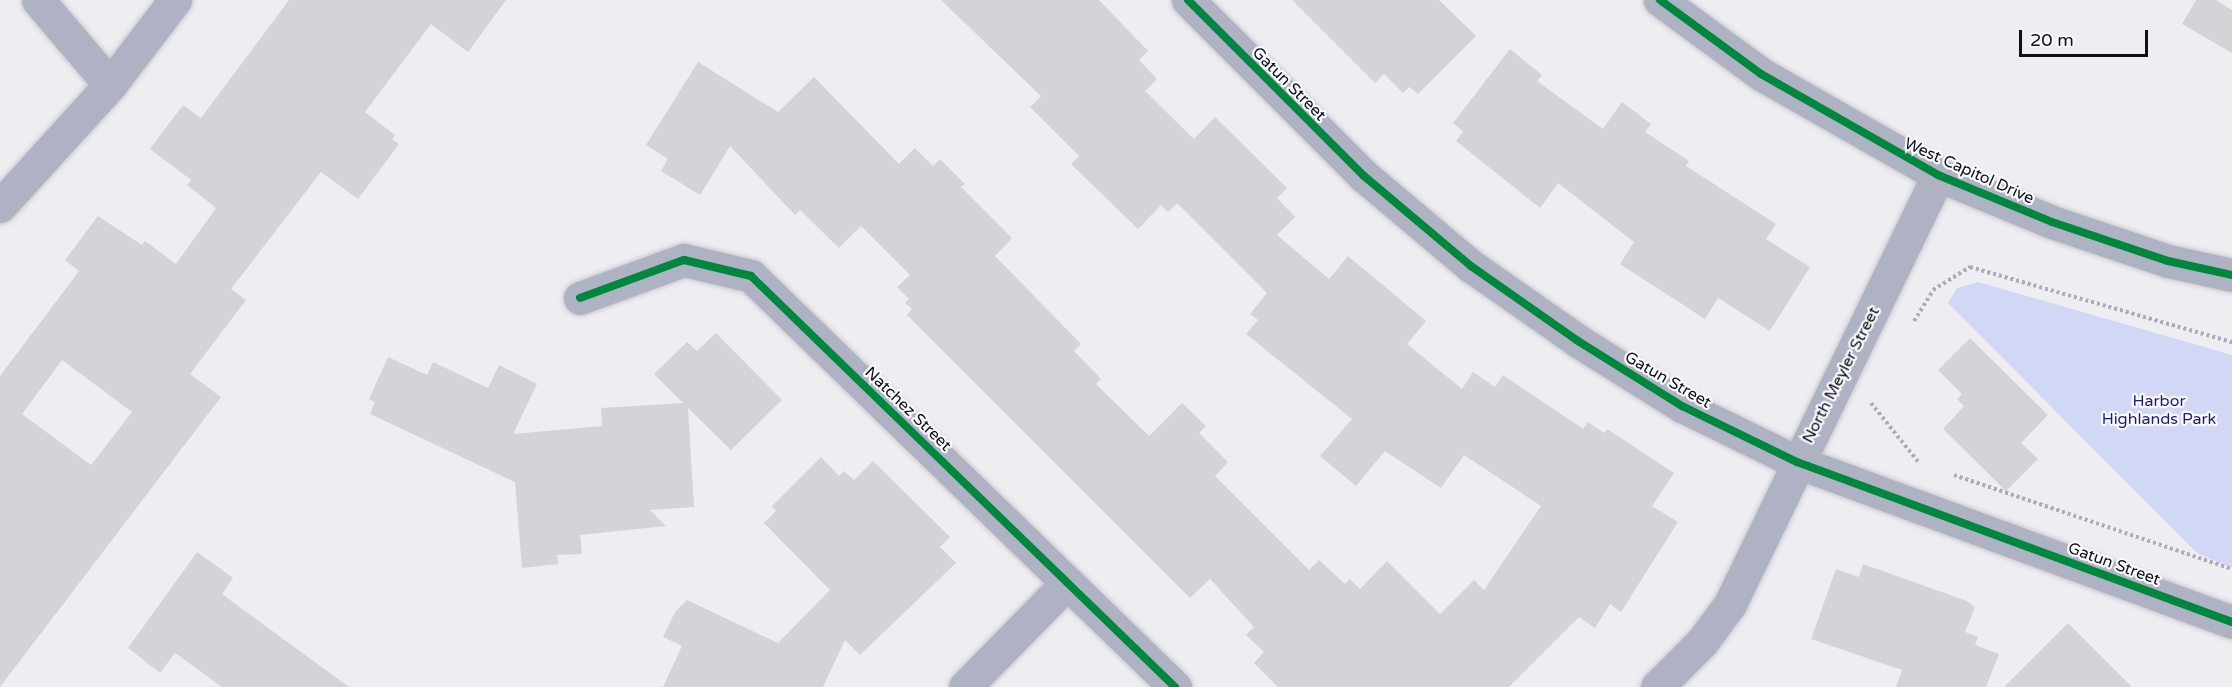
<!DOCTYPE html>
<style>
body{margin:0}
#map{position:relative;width:2232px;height:687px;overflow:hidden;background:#ededf2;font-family:"Varela Round",sans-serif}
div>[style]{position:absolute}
.green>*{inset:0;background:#d2d7f6}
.building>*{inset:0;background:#d4d4d8}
.path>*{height:4px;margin-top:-2px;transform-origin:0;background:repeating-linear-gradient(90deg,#abacb6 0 3px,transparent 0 6px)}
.roads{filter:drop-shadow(0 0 2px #cacacd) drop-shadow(0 0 2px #cacacd)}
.minor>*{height:33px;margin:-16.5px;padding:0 16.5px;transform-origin:16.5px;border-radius:16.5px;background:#afb2c3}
.tertiary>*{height:33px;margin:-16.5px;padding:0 16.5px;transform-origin:16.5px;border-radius:16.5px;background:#afb2c3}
.cycleway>*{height:8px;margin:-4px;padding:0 4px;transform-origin:4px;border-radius:4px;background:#00873e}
span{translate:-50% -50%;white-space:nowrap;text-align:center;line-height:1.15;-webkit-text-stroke:4.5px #f9faff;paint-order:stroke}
.street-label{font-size:16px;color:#101013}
.park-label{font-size:16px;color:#221b76}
.scale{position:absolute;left:2019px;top:30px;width:129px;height:27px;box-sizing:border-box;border:3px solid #101013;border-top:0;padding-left:8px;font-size:18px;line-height:21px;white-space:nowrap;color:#101013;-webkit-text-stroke:4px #f9faff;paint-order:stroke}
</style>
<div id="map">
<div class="green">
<i style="clip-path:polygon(1978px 282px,2232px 355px,2232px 568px,2197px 553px,1948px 303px,1957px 288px)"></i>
</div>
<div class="building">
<i style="clip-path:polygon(evenodd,289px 0,506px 0,468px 52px,431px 24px,365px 112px,395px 135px,392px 139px,399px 144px,358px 199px,321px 172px,231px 289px,246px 300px,190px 374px,221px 397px,0 687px,0 376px,79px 271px,65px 260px,98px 216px,142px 245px,145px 241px,176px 264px,216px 208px,187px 185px,191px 180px,150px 149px,183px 105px,201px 118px,289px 0,62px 360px,132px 412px,91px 465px,22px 414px,62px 360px)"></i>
<i style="clip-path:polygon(941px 0,1099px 0,1148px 51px,1139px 60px,1157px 79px,1145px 91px,1194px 139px,1215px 117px,1287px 188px,1277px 198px,1295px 217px,1277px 235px,1329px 279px,1348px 256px,1383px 285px,1426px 321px,1407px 344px,1462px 389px,1473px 372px,1495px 387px,1503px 375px,1583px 429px,1588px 422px,1604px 433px,1607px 429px,1674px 473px,1652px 506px,1678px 522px,1621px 612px,1610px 604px,1595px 628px,1579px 617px,1509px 687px,1278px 687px,1254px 663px,1264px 652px,1246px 635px,1254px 627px,1210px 579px,1190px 598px,907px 315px,912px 309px,905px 303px,909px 299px,897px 287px,910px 275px,861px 226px,839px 248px,800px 210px,795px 215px,730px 146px,700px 195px,661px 171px,668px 159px,646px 145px,698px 62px,778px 112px,814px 77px,899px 164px,915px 148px,933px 166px,940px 159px,965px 184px,961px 187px,1012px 238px,995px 256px,1081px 344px,1074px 351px,1101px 379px,1096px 384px,1149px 436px,1182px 403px,1206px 426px,1199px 433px,1228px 462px,1215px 476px,1309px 570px,1319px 560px,1345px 584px,1350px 579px,1360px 589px,1387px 561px,1440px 614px,1474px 580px,1484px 590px,1541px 506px,1464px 455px,1441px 488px,1385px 451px,1356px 486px,1320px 456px,1352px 419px,1246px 334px,1258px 320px,1250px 314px,1267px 293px,1177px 203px,1168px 212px,1161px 205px,1138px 229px,1071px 164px,1079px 156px,1030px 107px,1041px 96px)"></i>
<i style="clip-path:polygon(1292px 0,1439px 0,1476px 36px,1418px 94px,1409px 87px,1403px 93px,1384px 74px,1375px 83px)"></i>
<i style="clip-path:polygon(2196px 0,2216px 0,2232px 10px,2232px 53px,2182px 24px)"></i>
<i style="clip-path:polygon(1510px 49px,1542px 75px,1537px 81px,1603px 129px,1622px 102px,1651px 124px,1645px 132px,1689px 161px,1686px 166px,1776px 224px,1766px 239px,1810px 267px,1770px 331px,1718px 298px,1705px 319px,1620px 264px,1634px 242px,1558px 183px,1540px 208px,1456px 141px,1463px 131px,1453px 123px)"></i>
<i style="clip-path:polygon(716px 333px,782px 400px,731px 450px,688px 408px,694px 507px,650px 510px,666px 526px,580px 535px,582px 554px,557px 555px,558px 564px,522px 568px,515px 482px,370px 414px,375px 402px,369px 399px,388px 357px,427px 375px,433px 362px,488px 388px,499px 365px,537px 384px,513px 434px,602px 426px,601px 408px,683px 403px,654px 374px,687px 342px,697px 351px)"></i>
<i style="clip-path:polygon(1970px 338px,2048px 415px,2021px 443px,2038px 459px,2006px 491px,1943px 429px,1964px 406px,1957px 399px,1962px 394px,1938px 370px)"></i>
<i style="clip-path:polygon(821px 457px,839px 476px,844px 471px,854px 480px,873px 461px,950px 537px,940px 547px,956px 563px,860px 655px,845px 640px,823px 687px,663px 687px,682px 646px,663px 637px,675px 612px,687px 600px,778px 643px,830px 590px,764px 523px,776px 511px,772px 506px)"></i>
<i style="clip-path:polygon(197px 552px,233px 578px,222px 594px,349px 687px,222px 687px,175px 653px,160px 673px,128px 648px)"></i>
<i style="clip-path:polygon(1863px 564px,1967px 601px,1975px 607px,1965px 632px,1978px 637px,1975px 645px,1999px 654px,1986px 687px,1896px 687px,1902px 670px,1811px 639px,1836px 569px,1859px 577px)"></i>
<i style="clip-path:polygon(2068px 623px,2132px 687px,2004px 687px)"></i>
</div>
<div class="path">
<i style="left:1914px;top:321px;width:36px;rotate:-58deg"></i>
<i style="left:1933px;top:290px;width:44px;rotate:-31.9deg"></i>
<i style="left:1970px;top:267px;width:273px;rotate:16deg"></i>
<i style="left:1871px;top:403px;width:77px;rotate:51.3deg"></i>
<i style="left:1954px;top:475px;width:293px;rotate:18.7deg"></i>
</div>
<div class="roads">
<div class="minor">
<i style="left:38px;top:0;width:111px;rotate:49.7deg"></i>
<i style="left:1188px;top:0;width:249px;rotate:45deg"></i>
<i style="left:1364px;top:176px;width:140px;rotate:40.1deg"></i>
<i style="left:1471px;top:266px;width:131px;rotate:35deg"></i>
<i style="left:1578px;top:341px;width:123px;rotate:32deg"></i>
<i style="left:1682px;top:406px;width:128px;rotate:26deg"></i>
<i style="left:1797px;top:462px;width:463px;rotate:20.2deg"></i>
<i style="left:580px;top:298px;width:111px;rotate:-20.1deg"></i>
<i style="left:684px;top:260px;width:69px;rotate:13.4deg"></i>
<i style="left:751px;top:276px;width:591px;rotate:44.11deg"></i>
<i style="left:965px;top:687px;width:146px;rotate:-45.6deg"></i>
</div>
<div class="tertiary">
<i style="left:1660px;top:0;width:125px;rotate:36.2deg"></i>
<i style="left:1761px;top:74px;width:204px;rotate:29.7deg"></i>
<i style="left:1938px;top:175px;width:123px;rotate:22.4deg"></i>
<i style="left:2052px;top:222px;width:122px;rotate:18.6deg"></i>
<i style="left:2168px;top:261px;width:66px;rotate:12.3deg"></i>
<i style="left:0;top:206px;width:164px;rotate:-47.7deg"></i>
<i style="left:110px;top:85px;width:107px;rotate:-52.6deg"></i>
<i style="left:1657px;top:687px;width:64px;rotate:-45deg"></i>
<i style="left:1702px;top:642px;width:47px;rotate:-53.6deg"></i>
<i style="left:1730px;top:604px;width:477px;rotate:-64.1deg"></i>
</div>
</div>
<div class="cycleway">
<i style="left:1188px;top:0;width:249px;rotate:45deg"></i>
<i style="left:1364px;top:176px;width:140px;rotate:40.1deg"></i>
<i style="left:1471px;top:266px;width:131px;rotate:35deg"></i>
<i style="left:1578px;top:341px;width:123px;rotate:32deg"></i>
<i style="left:1682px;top:406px;width:128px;rotate:26deg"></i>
<i style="left:1797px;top:462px;width:463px;rotate:20.2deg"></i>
<i style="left:1660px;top:0;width:125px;rotate:36.2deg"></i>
<i style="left:1761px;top:74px;width:204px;rotate:29.7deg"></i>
<i style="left:1938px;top:175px;width:123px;rotate:22.4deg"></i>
<i style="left:2052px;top:222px;width:122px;rotate:18.6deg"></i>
<i style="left:2168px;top:261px;width:66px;rotate:12.3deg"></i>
<i style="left:580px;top:298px;width:111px;rotate:-20.1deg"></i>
<i style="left:684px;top:260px;width:69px;rotate:13.4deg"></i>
<i style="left:751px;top:276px;width:591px;rotate:44.11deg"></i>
</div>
<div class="street-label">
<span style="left:1289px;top:84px;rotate:45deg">Gatun Street</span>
<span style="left:1969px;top:171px;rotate:24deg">West Capitol Drive</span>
<span style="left:1841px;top:375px;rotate:-63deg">North Meyler Street</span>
<span style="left:1668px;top:380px;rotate:30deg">Gatun Street</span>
<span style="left:908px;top:409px;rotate:44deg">Natchez Street</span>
<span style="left:2114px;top:564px;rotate:20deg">Gatun Street</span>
</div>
<div class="park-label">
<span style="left:2159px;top:410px">Harbor<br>Highlands Park</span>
</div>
<div class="scale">20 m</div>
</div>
